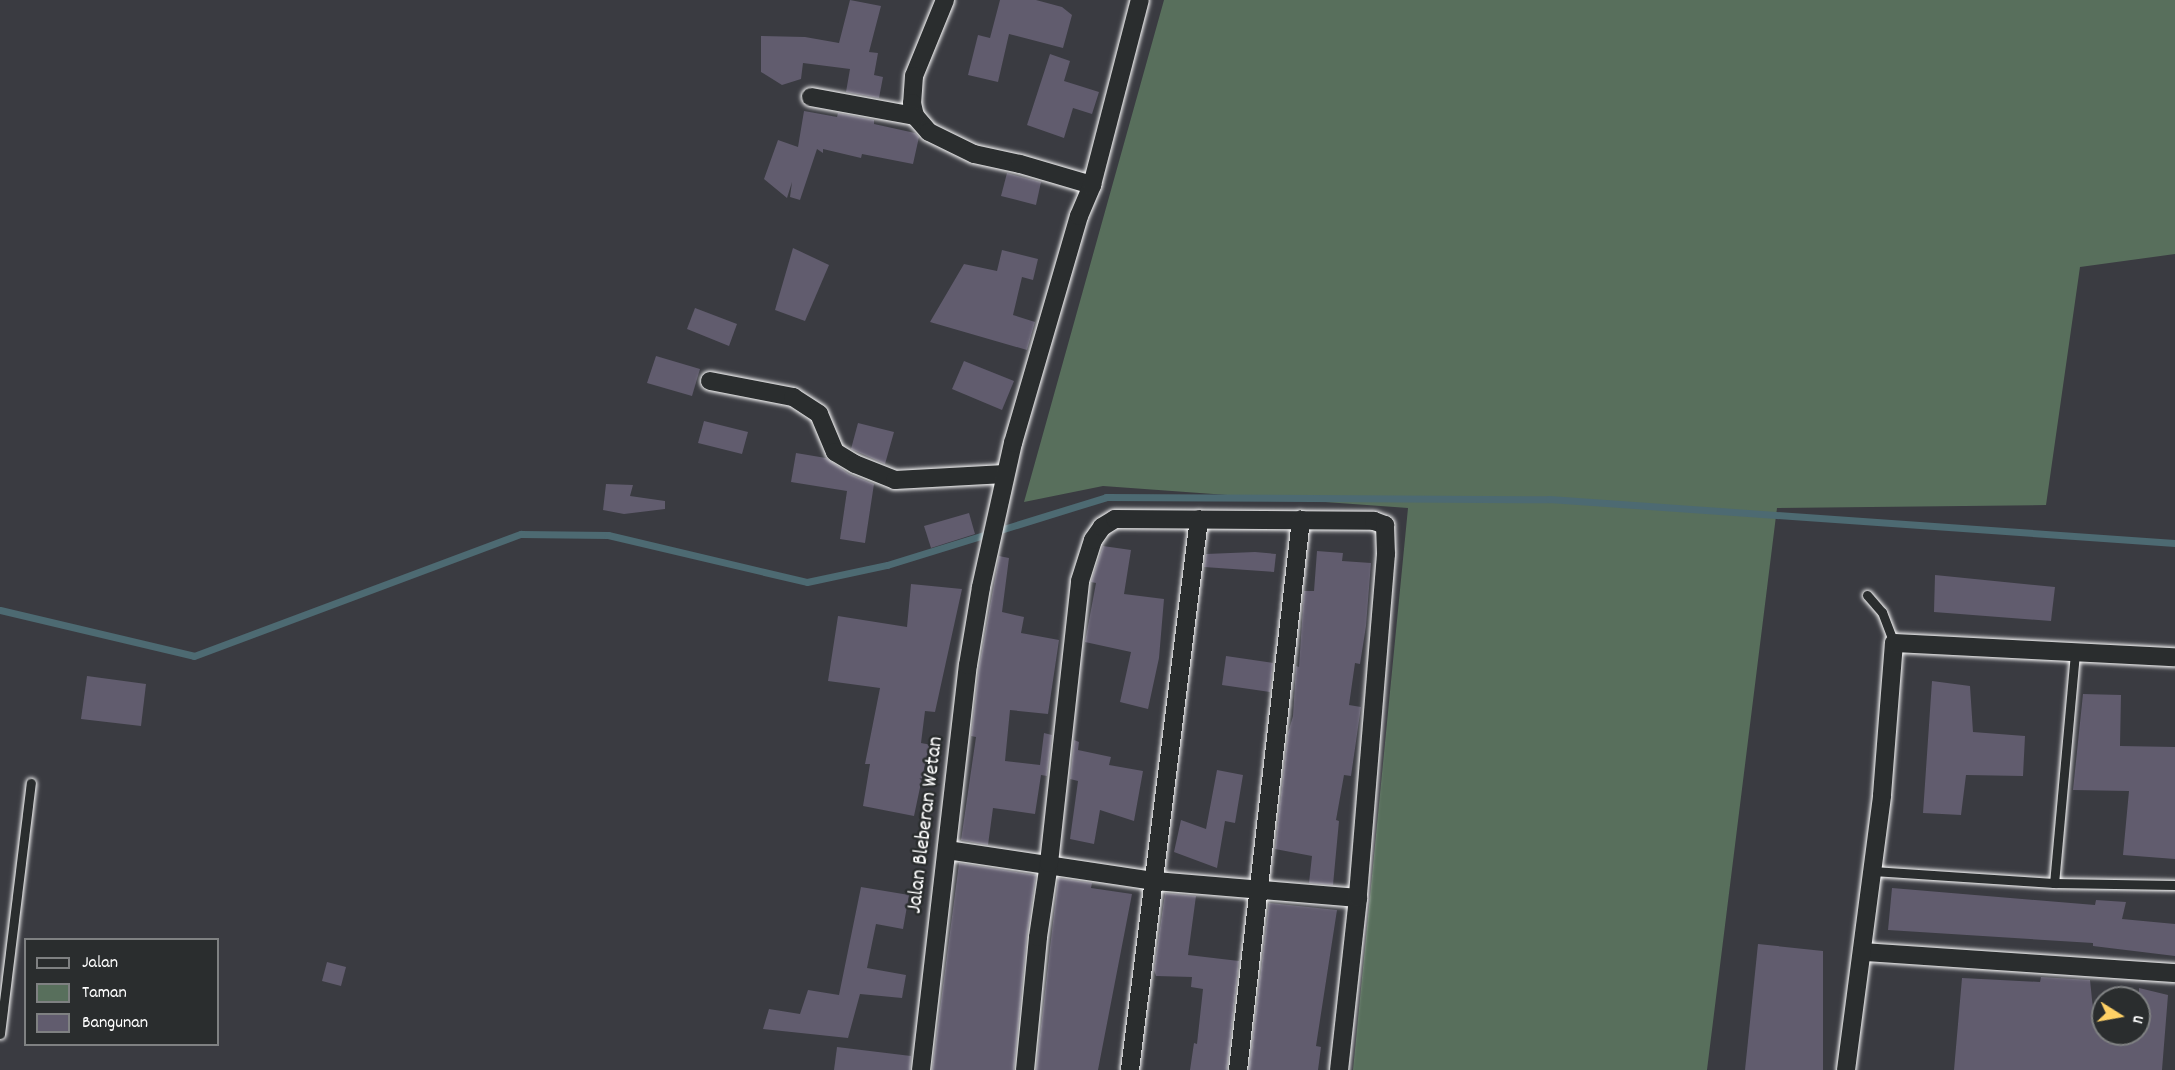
<!DOCTYPE html>
<style>
body{margin:0}
#map{position:relative;width:2175px;height:1070px;overflow:hidden;background:#3a3b41;font-family:Dekko,sans-serif}
div>[style]{position:absolute}
.green>*{inset:0;background:#586f5c}
.stream>*{height:7px;margin:-3.5px;padding:0 3.5px;transform-origin:3.5px;border-radius:3.5px;background:#4d6a72}
.building>*{inset:0;background:#615c6e}
.roads{filter:drop-shadow(0 0 2px #fff) drop-shadow(0 0 2px #fff)}
.lane>*{height:9px;margin:-4.5px;padding:0 4.5px;transform-origin:4.5px;border-radius:4.5px;background:#2a2d2e}
.street>*{height:18px;margin:-9px;padding:0 9px;transform-origin:9px;border-radius:9px;background:#2a2d2e}
span{translate:-50% -50%;white-space:nowrap;text-align:center;line-height:1.15;-webkit-text-stroke:5px #2a2d2e;paint-order:stroke}
.street-label{font-size:22px;color:#fff}
.legend{position:absolute;left:24px;top:938px;width:195px;height:108px;box-sizing:border-box;background:#2a2d2e;border:2px solid #7f8182;margin:0;padding:8px 10px;list-style:none;font-size:18px;color:#fff}
.legend li{display:flex;align-items:center;gap:12px;height:30px}
.legend b{width:30px;border:2px solid #7f8182}
.north{position:absolute;left:2091px;top:986px;width:60px;height:60px;box-sizing:border-box;background:#2a2d2e;border:2px solid #7f8182;border-radius:50%;rotate:101deg;font-size:16px;font-weight:700;line-height:24px;text-align:center;color:#fff}
.north::after{content:'';display:block;margin:auto;width:21px;height:27px;background:#ffd166;clip-path:polygon(50% 0,100% 100%,50% 72%,0 100%)}
</style>
<div id="map">
<div class="green">
<i style="clip-path:polygon(1164px 0,2175px 0,2175px 254px,2080px 267px,2046px 505px,1777px 508px,1707px 1070px,1353px 1070px,1408px 508px,1103px 486px,1024px 502px)"></i>
</div>
<div class="stream">
<i style="left:0;top:610px;width:199px;rotate:13.3deg"></i>
<i style="left:194px;top:656px;width:349px;rotate:-20.5deg"></i>
<i style="left:521px;top:534px;width:87px;rotate:0.7deg"></i>
<i style="left:608px;top:535px;width:204px;rotate:13.3deg"></i>
<i style="left:807px;top:582px;width:82px;rotate:-12deg"></i>
<i style="left:887px;top:565px;width:229px;rotate:-17.2deg"></i>
<i style="left:1106px;top:497px;width:443px;rotate:0.3deg"></i>
<i style="left:1549px;top:499px;width:628px;rotate:4.02deg"></i>
</div>
<div class="building">
<i style="clip-path:polygon(850px 0,881px 6px,869px 52px,878px 53px,874px 75px,883px 77px,879px 98px,846px 92px,850px 69px,803px 63px,801px 79px,782px 85px,761px 72px,761px 36px,805px 37px,839px 43px)"></i>
<i style="clip-path:polygon(1000px 0,1036px 0,1062px 7px,1072px 15px,1063px 48px,1009px 34px,998px 82px,968px 75px,978px 35px,990px 38px)"></i>
<i style="clip-path:polygon(1050px 54px,1070px 61px,1064px 81px,1099px 92px,1092px 114px,1073px 108px,1064px 138px,1027px 125px)"></i>
<i style="clip-path:polygon(804px 111px,837px 117px,838px 113px,874px 120px,874px 124px,915px 133px,919px 137px,913px 164px,862px 154px,861px 158px,823px 149px,823px 153px,817px 149px,800px 200px,790px 197px,792px 182px,787px 198px,764px 179px,778px 140px,798px 147px)"></i>
<i style="clip-path:polygon(1007px 173px,1041px 182px,1036px 205px,1001px 196px)"></i>
<i style="clip-path:polygon(793px 248px,829px 265px,805px 321px,775px 310px)"></i>
<i style="clip-path:polygon(1002px 250px,1038px 259px,1033px 280px,1022px 277px,1013px 315px,1035px 322px,1027px 350px,930px 322px,964px 264px,997px 271px)"></i>
<i style="clip-path:polygon(695px 308px,737px 324px,729px 346px,687px 329px)"></i>
<i style="clip-path:polygon(656px 356px,700px 369px,692px 396px,647px 383px)"></i>
<i style="clip-path:polygon(964px 361px,1014px 381px,1002px 410px,952px 389px)"></i>
<i style="clip-path:polygon(704px 421px,748px 432px,742px 454px,698px 443px)"></i>
<i style="clip-path:polygon(858px 423px,894px 432px,885px 464px,851px 449px)"></i>
<i style="clip-path:polygon(796px 453px,826px 458px,849px 474px,874px 484px,865px 543px,840px 539px,847px 491px,791px 482px)"></i>
<i style="clip-path:polygon(606px 484px,633px 485px,630px 496px,665px 501px,665px 509px,624px 514px,603px 510px)"></i>
<i style="clip-path:polygon(969px 513px,975px 534px,931px 548px,924px 526px)"></i>
<i style="clip-path:polygon(1103px 546px,1131px 550px,1124px 594px,1164px 599px,1159px 658px,1148px 709px,1120px 702px,1131px 652px,1085px 642px,1096px 583px,1091px 582px)"></i>
<i style="clip-path:polygon(1317px 551px,1343px 553px,1342px 561px,1371px 563px,1366px 626px,1360px 664px,1355px 663px,1349px 705px,1361px 707px,1351px 776px,1344px 775px,1336px 820px,1339px 821px,1333px 885px,1309px 883px,1312px 856px,1275px 849px,1288px 733px,1293px 716px,1296px 666px,1299px 667px,1304px 591px,1314px 591px)"></i>
<i style="clip-path:polygon(1255px 552px,1276px 554px,1274px 572px,1204px 567px,1206px 554px)"></i>
<i style="clip-path:polygon(999px 556px,1009px 558px,1002px 612px,1024px 617px,1021px 633px,1059px 640px,1048px 714px,1010px 710px,1005px 761px,1040px 765px,1044px 733px,1052px 735px,1047px 776px,1041px 775px,1035px 814px,993px 808px,988px 845px,961px 840px,976px 737px,971px 736px,979px 667px)"></i>
<i style="clip-path:polygon(1935px 575px,2055px 587px,2051px 621px,1934px 612px)"></i>
<i style="clip-path:polygon(911px 584px,962px 589px,935px 712px,925px 711px,921px 743px,937px 746px,934px 767px,925px 764px,914px 816px,863px 806px,870px 764px,865px 764px,880px 688px,828px 681px,838px 616px,907px 627px)"></i>
<i style="clip-path:polygon(1226px 656px,1273px 663px,1270px 692px,1222px 685px)"></i>
<i style="clip-path:polygon(87px 676px,146px 684px,141px 726px,81px 719px)"></i>
<i style="clip-path:polygon(1932px 681px,1970px 686px,1973px 732px,2025px 736px,2023px 776px,1966px 775px,1961px 815px,1923px 813px)"></i>
<i style="clip-path:polygon(2083px 694px,2121px 695px,2120px 746px,2175px 747px,2175px 859px,2123px 855px,2129px 791px,2073px 790px)"></i>
<i style="clip-path:polygon(1074px 740px,1079px 742px,1078px 750px,1111px 757px,1109px 765px,1143px 771px,1134px 821px,1100px 810px,1094px 844px,1070px 839px,1078px 781px,1070px 779px)"></i>
<i style="clip-path:polygon(1217px 770px,1243px 775px,1235px 823px,1225px 821px,1217px 868px,1174px 852px,1181px 820px,1206px 829px)"></i>
<i style="clip-path:polygon(959px 863px,1036px 875px,1027px 936px,1014px 1070px,932px 1070px)"></i>
<i style="clip-path:polygon(1058px 878px,1092px 883px,1091px 888px,1132px 894px,1098px 1070px,1036px 1070px)"></i>
<i style="clip-path:polygon(861px 887px,909px 895px,903px 929px,876px 924px,867px 968px,906px 975px,902px 998px,860px 994px,848px 1038px,763px 1029px,769px 1009px,800px 1014px,808px 990px,839px 995px)"></i>
<i style="clip-path:polygon(1892px 888px,2095px 905px,2096px 900px,2126px 902px,2122px 919px,2175px 924px,2175px 956px,2093px 946px,2093px 943px,1888px 930px)"></i>
<i style="clip-path:polygon(1165px 893px,1196px 896px,1188px 955px,1239px 961px,1227px 1070px,1190px 1070px,1194px 1043px,1197px 1044px,1203px 989px,1191px 987px,1192px 977px,1156px 976px,1154px 970px)"></i>
<i style="clip-path:polygon(1269px 903px,1337px 910px,1316px 1046px,1321px 1047px,1318px 1070px,1249px 1070px)"></i>
<i style="clip-path:polygon(1758px 944px,1823px 951px,1823px 1070px,1745px 1070px)"></i>
<i style="clip-path:polygon(327px 962px,346px 967px,341px 986px,322px 981px)"></i>
<i style="clip-path:polygon(2041px 977px,2090px 980px,2093px 1009px,2103px 1010px,2103px 1034px,2139px 1034px,2139px 988px,2168px 995px,2162px 1070px,1954px 1070px,1962px 978px,2040px 982px)"></i>
<i style="clip-path:polygon(837px 1047px,911px 1056px,910px 1070px,834px 1070px)"></i>
</div>
<div class="roads">
<div class="lane">
<i style="left:1867px;top:595px;width:23px;rotate:49deg"></i>
<i style="left:1882px;top:612px;width:33px;rotate:69deg"></i>
<i style="left:2075px;top:653px;width:231px;rotate:95.2deg"></i>
<i style="left:2054px;top:883px;width:121px;rotate:0.9deg"></i>
<i style="left:1873px;top:871px;width:181px;rotate:3.8deg"></i>
<i style="left:0;top:1034px;width:253px;rotate:-83deg"></i>
</div>
<div class="street">
<i style="left:945px;top:0;width:82px;rotate:112.2deg"></i>
<i style="left:914px;top:76px;width:27px;rotate:94deg"></i>
<i style="left:912px;top:103px;width:13px;rotate:77deg"></i>
<i style="left:915px;top:116px;width:21px;rotate:49deg"></i>
<i style="left:929px;top:132px;width:50px;rotate:26.1deg"></i>
<i style="left:974px;top:154px;width:47px;rotate:12.3deg"></i>
<i style="left:1020px;top:164px;width:75px;rotate:16.3deg"></i>
<i style="left:811px;top:97px;width:106px;rotate:10.4deg"></i>
<i style="left:710px;top:381px;width:85px;rotate:10.9deg"></i>
<i style="left:793px;top:397px;width:31px;rotate:33deg"></i>
<i style="left:819px;top:414px;width:41px;rotate:67.2deg"></i>
<i style="left:835px;top:452px;width:23px;rotate:31deg"></i>
<i style="left:855px;top:464px;width:43px;rotate:21.8deg"></i>
<i style="left:895px;top:480px;width:110px;rotate:-3.1deg"></i>
<i style="left:947px;top:850px;width:210px;rotate:8.5deg"></i>
<i style="left:1155px;top:881px;width:204px;rotate:4.8deg"></i>
<i style="left:1358px;top:898px;width:173px;rotate:96.3deg"></i>
<i style="left:1864px;top:952px;width:312px;rotate:3.9deg"></i>
<i style="left:921px;top:1070px;width:408px;rotate:-83.4deg"></i>
<i style="left:968px;top:665px;width:79px;rotate:-80.5deg"></i>
<i style="left:981px;top:587px;width:148px;rotate:-77.5deg"></i>
<i style="left:1013px;top:443px;width:236px;rotate:-73.8deg"></i>
<i style="left:1079px;top:216px;width:34px;rotate:-67deg"></i>
<i style="left:1092px;top:185px;width:191px;rotate:-75.5deg"></i>
<i style="left:1025px;top:1070px;width:134px;rotate:-84.4deg"></i>
<i style="left:1038px;top:937px;width:75px;rotate:-81.5deg"></i>
<i style="left:1049px;top:863px;width:284px;rotate:-83.7deg"></i>
<i style="left:1080px;top:581px;width:43px;rotate:-72.4deg"></i>
<i style="left:1093px;top:540px;width:16px;rotate:-55deg"></i>
<i style="left:1102px;top:527px;width:15px;rotate:-32deg"></i>
<i style="left:1115px;top:519px;width:259px;rotate:0.4deg"></i>
<i style="left:1374px;top:521px;width:12px;rotate:20deg"></i>
<i style="left:1385px;top:525px;width:29px;rotate:88deg"></i>
<i style="left:1386px;top:554px;width:345px;rotate:94.7deg"></i>
<i style="left:1130px;top:1070px;width:555px;rotate:-82.86deg"></i>
<i style="left:1238px;top:1070px;width:554px;rotate:-83.47deg"></i>
<i style="left:1846px;top:1070px;width:277px;rotate:-82.5deg"></i>
<i style="left:1882px;top:795px;width:152px;rotate:-85.5deg"></i>
<i style="left:1894px;top:643px;width:281px;rotate:2.9deg"></i>
</div>
</div>
<div class="street-label">
<span style="left:926px;top:825px;rotate:-83deg">Jalan Bleberan Wetan</span>
</div>
<ul class="legend">
<li><b style="height:8px;background:#2a2d2e"></b>Jalan</li>
<li><b style="height:16px;background:#586f5c"></b>Taman</li>
<li><b style="height:16px;background:#615c6e"></b>Bangunan</li>
</ul>
<div class="north">U</div>
</div>
